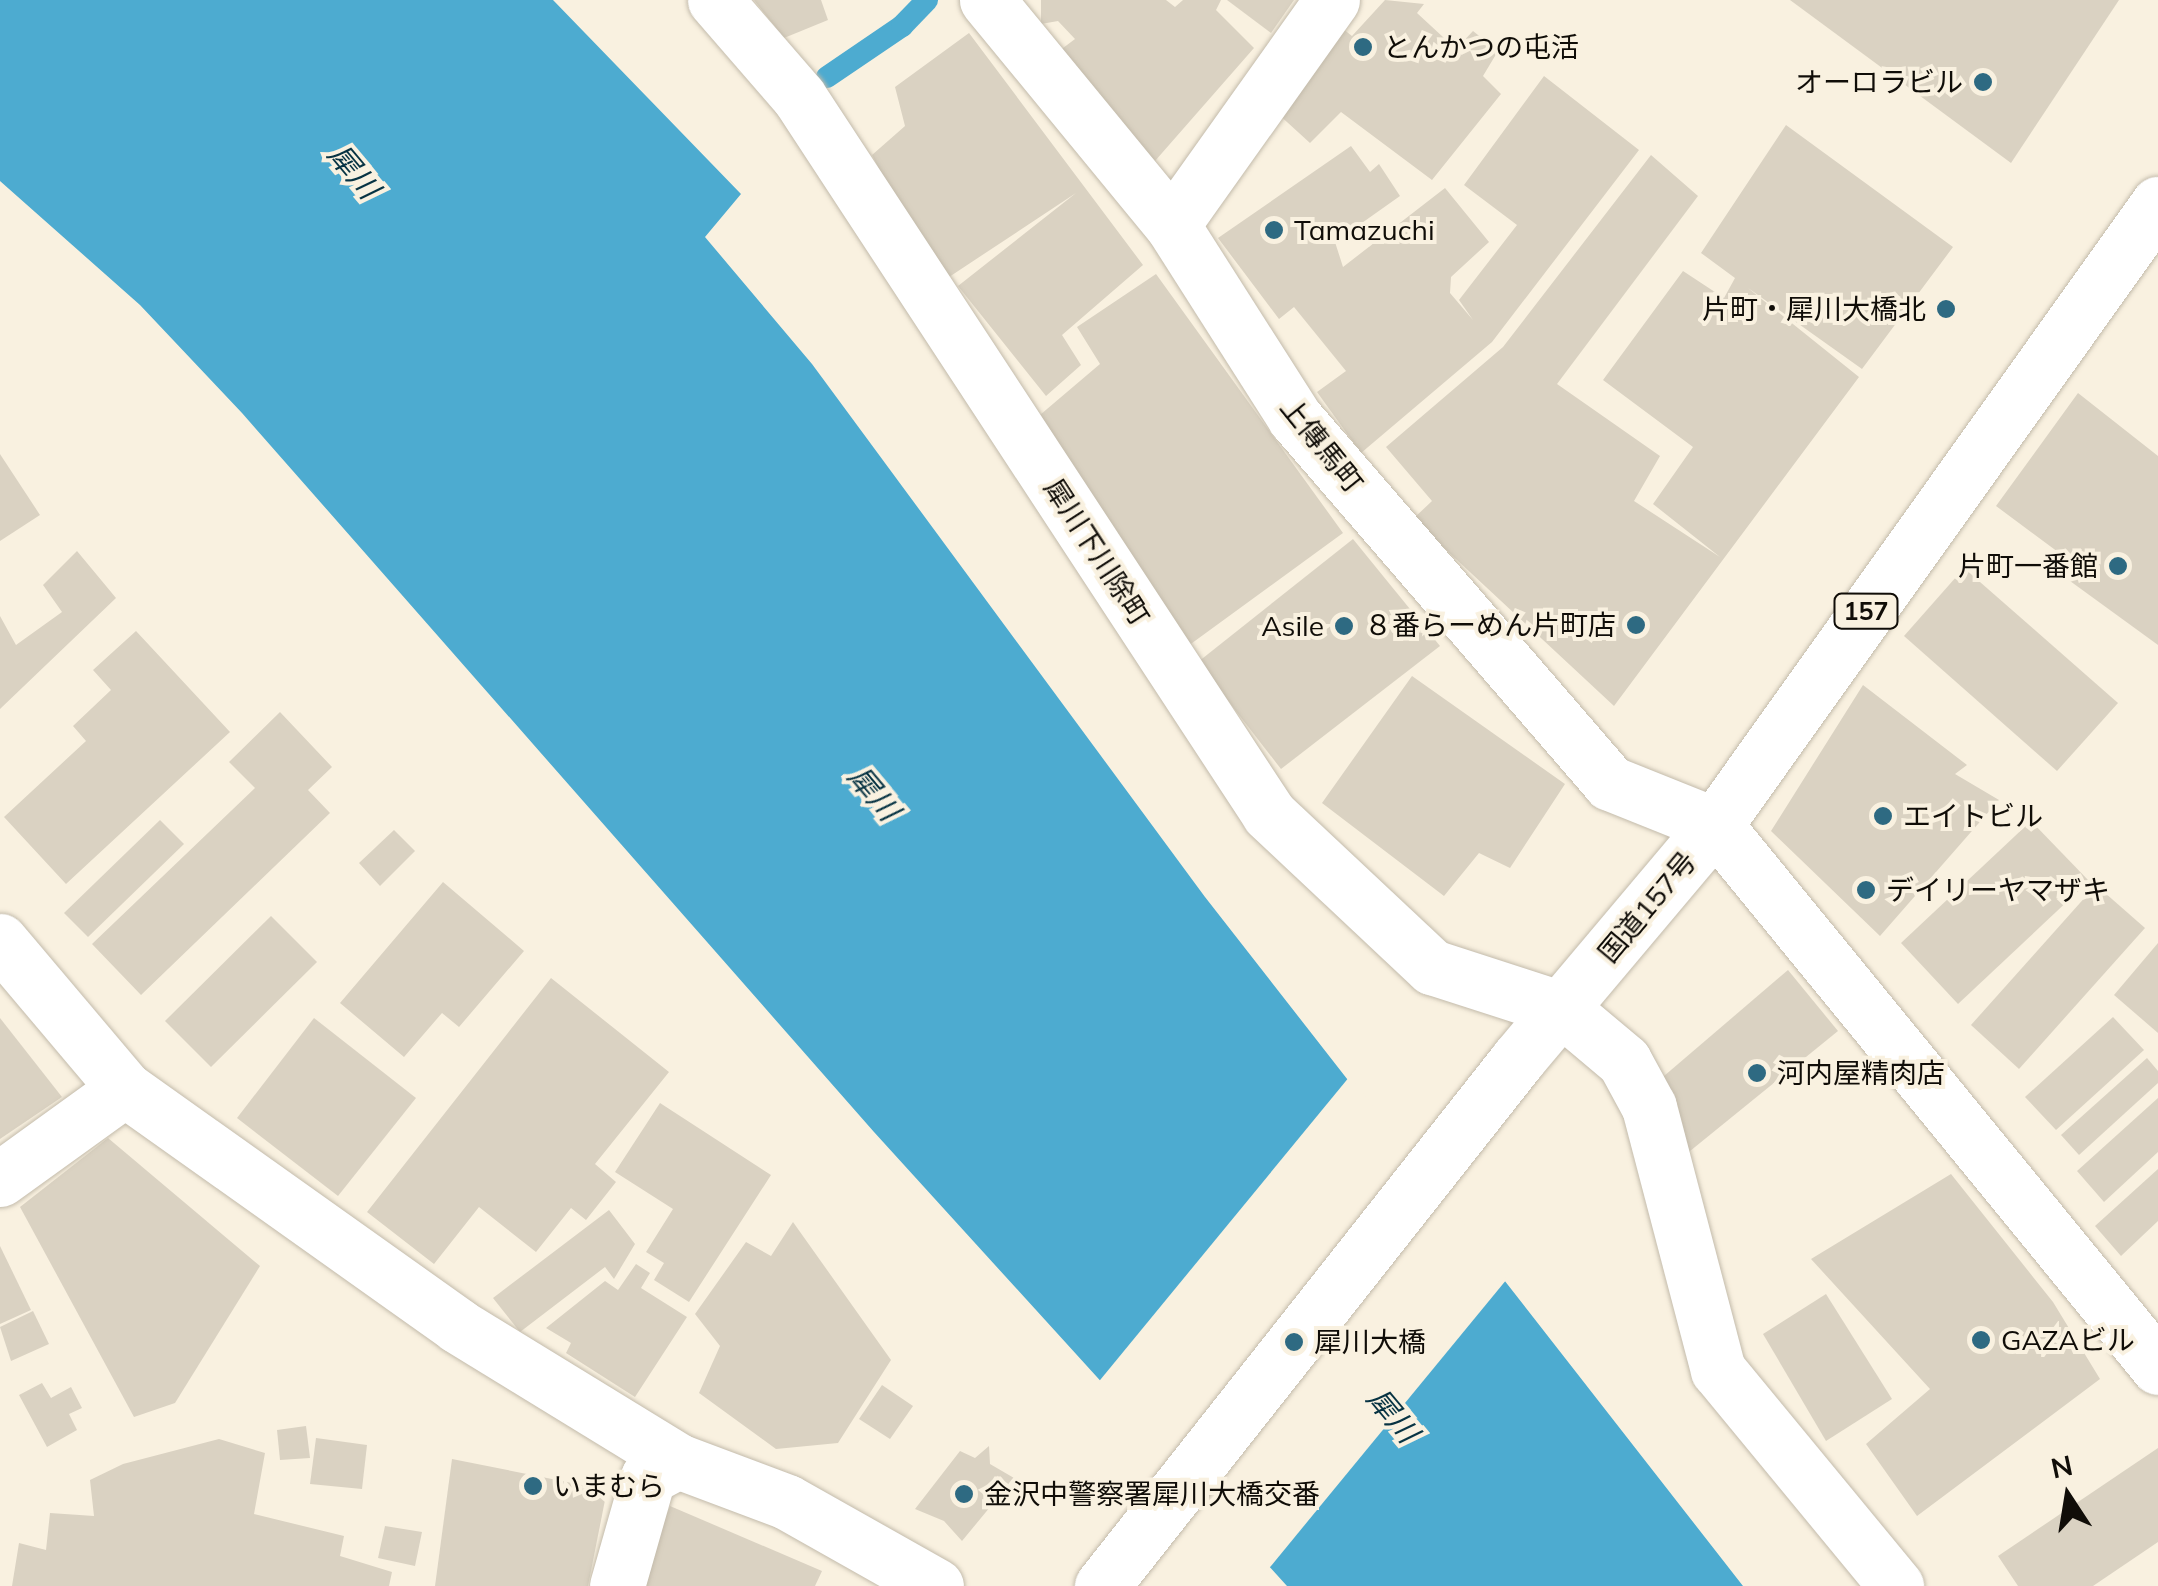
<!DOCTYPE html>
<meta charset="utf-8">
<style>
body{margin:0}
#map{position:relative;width:2158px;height:1586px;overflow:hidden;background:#f9f1e0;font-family:Mulish,"Noto Sans JP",sans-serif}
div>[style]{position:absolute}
.water>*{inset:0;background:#4dabd0}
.pier>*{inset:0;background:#f9f1e0}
.stream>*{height:22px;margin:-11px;padding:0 11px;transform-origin:11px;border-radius:11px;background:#4dabd0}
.building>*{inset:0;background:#dad2c2}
.roads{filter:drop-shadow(0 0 2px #c3bbab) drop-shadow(0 0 2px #c3bbab)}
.minor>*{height:55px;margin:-27.5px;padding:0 27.5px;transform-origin:27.5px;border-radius:27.5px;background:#fff}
.highway>*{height:55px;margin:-27.5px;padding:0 27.5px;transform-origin:27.5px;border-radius:27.5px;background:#fff}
.dots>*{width:28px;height:28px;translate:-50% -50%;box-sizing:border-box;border:5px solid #f9f1e0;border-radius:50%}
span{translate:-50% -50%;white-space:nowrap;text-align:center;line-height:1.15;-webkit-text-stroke:8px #f9f1e0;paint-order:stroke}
.shield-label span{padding:2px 8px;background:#f9f1e0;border:2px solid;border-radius:8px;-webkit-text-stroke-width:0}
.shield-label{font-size:25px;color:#100d08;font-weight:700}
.poi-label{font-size:28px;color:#100d08}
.left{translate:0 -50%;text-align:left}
.right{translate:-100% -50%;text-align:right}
.street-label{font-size:28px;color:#100d08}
.water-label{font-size:30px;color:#073343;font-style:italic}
.north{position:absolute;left:2018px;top:1446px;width:100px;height:100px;-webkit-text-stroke:8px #f9f1e0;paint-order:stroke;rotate:348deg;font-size:28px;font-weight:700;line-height:40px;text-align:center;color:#100d08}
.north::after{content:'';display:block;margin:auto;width:35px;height:45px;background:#100d08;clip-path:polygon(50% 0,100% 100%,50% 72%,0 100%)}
</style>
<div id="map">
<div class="water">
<i style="clip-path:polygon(0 0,553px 0,741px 194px,705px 237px,812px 364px,1205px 897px,1743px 1586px,1287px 1586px,874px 1132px,242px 413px,140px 305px,0 181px)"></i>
</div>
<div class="pier">
<i style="clip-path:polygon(1350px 1076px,1507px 1279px,1266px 1572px,1096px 1385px)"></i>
</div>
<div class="stream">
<i style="left:827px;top:77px;width:91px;rotate:-34.2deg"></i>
<i style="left:902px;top:26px;width:36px;rotate:-46deg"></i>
</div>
<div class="building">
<i style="clip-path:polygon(754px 0,821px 0,828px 20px,784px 38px)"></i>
<i style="clip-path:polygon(1041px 0,1166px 0,1175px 7px,1183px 0,1221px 0,1216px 10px,1254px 48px,1155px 161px,1059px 51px,1075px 39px,1058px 21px,1041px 24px)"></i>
<i style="clip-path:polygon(1227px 0,1294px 0,1271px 33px)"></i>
<i style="clip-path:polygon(1385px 0,1424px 4px,1417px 13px,1456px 49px,1473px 31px,1498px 51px,1483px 76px,1501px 94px,1432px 180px,1341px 112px,1310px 143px,1276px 112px,1338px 25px,1352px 36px)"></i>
<i style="clip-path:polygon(1790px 0,2119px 0,2011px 163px)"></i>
<i style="clip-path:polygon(969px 33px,1143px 265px,1062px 335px,1081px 365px,1046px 396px,958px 286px,1076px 193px,937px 285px,872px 155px,905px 126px,895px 87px)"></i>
<i style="clip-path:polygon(1544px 76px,1639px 150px,1492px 342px,1361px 453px,1317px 392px,1346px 371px,1294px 307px,1279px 319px,1218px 238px,1351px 146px,1370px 172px,1379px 164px,1400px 196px,1335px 242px,1343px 267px,1445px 188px,1489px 242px,1451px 277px,1450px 293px,1473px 320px,1459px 300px,1517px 225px,1464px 185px)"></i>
<i style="clip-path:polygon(1786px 125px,1953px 247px,1862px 369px,1748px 288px,1859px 377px,1614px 706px,1413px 519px,1432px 501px,1386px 447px,1503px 347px,1651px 155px,1698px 196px,1557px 384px,1660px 456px,1634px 501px,1720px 557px,1653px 504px,1693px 447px,1603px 380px,1683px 271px,1724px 298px,1735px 278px,1701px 253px)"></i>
<i style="clip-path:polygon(1156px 274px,1343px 533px,1188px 646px,1027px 426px,1100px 364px,1077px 327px)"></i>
<i style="clip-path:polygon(2078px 393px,2158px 456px,2158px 645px,2048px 565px,2058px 552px,1996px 506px)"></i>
<i style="clip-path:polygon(0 454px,40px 515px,0 541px)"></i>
<i style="clip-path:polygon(1353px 539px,1440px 646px,1281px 769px,1198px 662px)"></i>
<i style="clip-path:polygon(77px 551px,116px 598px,0 709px,0 616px,16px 645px,62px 612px,43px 585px)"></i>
<i style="clip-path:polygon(1964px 568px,2118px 703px,2057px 771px,1904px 636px)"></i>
<i style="clip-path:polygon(136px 631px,230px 732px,66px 884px,4px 817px,86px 741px,73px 726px,111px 690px,93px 670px)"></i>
<i style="clip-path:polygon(1412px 676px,1565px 784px,1510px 868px,1479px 853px,1444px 896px,1322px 803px)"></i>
<i style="clip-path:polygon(1863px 685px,1967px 765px,1955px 774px,1999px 800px,1880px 936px,1771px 831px)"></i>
<i style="clip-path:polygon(280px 712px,332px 767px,308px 790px,330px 813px,141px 995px,92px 944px,255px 788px,229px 762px)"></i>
<i style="clip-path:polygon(160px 820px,184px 844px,88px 937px,64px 913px)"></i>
<i style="clip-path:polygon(2031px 821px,2089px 881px,1958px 1004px,1901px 943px)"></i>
<i style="clip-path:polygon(394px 830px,415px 851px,380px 886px,359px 863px)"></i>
<i style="clip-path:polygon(443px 882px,524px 951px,459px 1027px,442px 1013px,404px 1057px,340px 1003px)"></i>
<i style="clip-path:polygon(2096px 885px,2145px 928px,2019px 1069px,1971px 1025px)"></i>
<i style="clip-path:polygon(271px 916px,317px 962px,211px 1067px,165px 1021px)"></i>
<i style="clip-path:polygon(2158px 943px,2158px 1033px,2114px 995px)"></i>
<i style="clip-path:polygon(1788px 970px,1838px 1031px,1679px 1160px,1657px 1082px)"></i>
<i style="clip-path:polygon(551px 978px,669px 1072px,595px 1164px,616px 1182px,586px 1220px,571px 1208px,536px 1252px,479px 1207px,434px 1264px,367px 1212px)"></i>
<i style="clip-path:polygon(2113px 1017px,2144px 1050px,2056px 1130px,2025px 1097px)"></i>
<i style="clip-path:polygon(0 1018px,62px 1097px,0 1139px)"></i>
<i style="clip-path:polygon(314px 1018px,416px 1098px,338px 1196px,237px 1118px)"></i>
<i style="clip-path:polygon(2147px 1058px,2158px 1071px,2158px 1083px,2079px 1155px,2061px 1135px)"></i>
<i style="clip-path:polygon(2158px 1098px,2158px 1152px,2104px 1202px,2077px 1171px)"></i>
<i style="clip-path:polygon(660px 1103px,771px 1175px,689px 1302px,654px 1280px,664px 1263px,646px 1252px,673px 1209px,615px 1172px)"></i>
<i style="clip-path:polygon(108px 1138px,260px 1266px,175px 1403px,134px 1417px,20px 1207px)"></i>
<i style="clip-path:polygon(2158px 1169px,2158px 1221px,2121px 1256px,2095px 1226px)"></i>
<i style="clip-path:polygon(1951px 1174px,2053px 1302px,2100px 1379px,1917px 1516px,1866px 1444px,1930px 1389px,1811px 1259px)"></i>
<i style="clip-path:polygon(609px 1210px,635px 1244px,614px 1279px,605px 1267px,520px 1332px,493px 1298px)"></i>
<i style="clip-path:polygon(793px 1222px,891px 1360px,838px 1443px,776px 1449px,699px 1393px,720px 1346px,695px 1314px,746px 1242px,771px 1256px)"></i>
<i style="clip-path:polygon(0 1246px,31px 1310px,0 1324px)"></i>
<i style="clip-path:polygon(636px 1264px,650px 1273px,641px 1288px,687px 1317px,635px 1397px,566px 1353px,571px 1343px,546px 1328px,605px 1281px,618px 1290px)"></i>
<i style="clip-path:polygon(1826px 1294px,1892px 1399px,1826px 1441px,1763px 1334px)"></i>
<i style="clip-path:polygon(33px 1311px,49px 1344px,11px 1361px,0 1327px)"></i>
<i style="clip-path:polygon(42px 1383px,51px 1398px,71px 1387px,82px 1408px,69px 1414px,77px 1430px,47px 1447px,19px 1395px)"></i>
<i style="clip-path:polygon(882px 1385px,913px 1406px,890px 1439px,859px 1419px)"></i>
<i style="clip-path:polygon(306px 1426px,310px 1458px,280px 1460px,277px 1430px)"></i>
<i style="clip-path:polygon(316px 1438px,367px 1445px,362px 1489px,310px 1484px)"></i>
<i style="clip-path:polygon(219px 1439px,265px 1453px,254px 1514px,344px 1536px,340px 1556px,392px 1572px,389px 1586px,12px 1586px,19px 1543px,46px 1550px,50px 1513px,94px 1516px,90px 1480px,123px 1464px)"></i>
<i style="clip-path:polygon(989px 1446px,990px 1464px,1014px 1478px,962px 1541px,944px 1521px,915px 1509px,960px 1451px,975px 1458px)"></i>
<i style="clip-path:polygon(2158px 1448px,2158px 1542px,2093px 1586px,2018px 1586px,1998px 1556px)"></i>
<i style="clip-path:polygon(452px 1459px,607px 1490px,588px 1586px,435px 1586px)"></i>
<i style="clip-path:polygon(670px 1506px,822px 1571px,815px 1586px,638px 1586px)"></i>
<i style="clip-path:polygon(385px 1526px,422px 1532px,415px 1566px,378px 1558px)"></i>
</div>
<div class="roads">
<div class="minor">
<i style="left:715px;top:0;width:128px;rotate:49.1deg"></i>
<i style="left:799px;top:97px;width:857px;rotate:56.75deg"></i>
<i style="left:1269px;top:814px;width:224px;rotate:43.2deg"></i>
<i style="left:1432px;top:967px;width:137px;rotate:17.9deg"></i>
<i style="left:1562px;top:1009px;width:81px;rotate:40deg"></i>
<i style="left:1624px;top:1061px;width:52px;rotate:61.5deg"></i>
<i style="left:1649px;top:1107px;width:272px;rotate:75.3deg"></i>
<i style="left:1718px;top:1370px;width:280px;rotate:50.5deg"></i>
<i style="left:987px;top:0;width:291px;rotate:50.6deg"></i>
<i style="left:1172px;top:225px;width:229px;rotate:57.5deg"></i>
<i style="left:1295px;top:418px;width:482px;rotate:49.2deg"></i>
<i style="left:1610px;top:783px;width:113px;rotate:21.8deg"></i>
<i style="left:1715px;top:825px;width:700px;rotate:50.74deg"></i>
<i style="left:1172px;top:225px;width:276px;rotate:-54.6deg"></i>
<i style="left:0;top:941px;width:194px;rotate:49.8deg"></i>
<i style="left:125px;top:1089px;width:409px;rotate:35.4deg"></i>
<i style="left:458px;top:1326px;width:258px;rotate:31.5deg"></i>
<i style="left:678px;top:1461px;width:116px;rotate:20.6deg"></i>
<i style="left:787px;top:1502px;width:171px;rotate:29.4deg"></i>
<i style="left:0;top:1179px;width:154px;rotate:-35.8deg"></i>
<i style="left:617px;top:1586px;width:113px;rotate:-74.1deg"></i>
<i style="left:648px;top:1477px;width:34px;rotate:-28deg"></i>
</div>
<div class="highway">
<i style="left:1102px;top:1586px;width:671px;rotate:-51.71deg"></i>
<i style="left:1518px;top:1059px;width:306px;rotate:-49.9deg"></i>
<i style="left:1715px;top:825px;width:763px;rotate:-54.5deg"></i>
</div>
</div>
<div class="dots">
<i style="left:1363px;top:47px;background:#2e6a82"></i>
<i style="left:1983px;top:82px;background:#2e6a82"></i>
<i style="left:1274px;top:230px;background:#2e6a82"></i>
<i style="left:1946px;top:309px;background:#2e6a82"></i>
<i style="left:2118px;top:566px;background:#2e6a82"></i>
<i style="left:1636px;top:625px;background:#2e6a82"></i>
<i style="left:1344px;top:626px;background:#2e6a82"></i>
<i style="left:1883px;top:816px;background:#2e6a82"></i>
<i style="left:1866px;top:890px;background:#2e6a82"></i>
<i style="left:1757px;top:1073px;background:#2e6a82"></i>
<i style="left:1981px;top:1340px;background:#2e6a82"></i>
<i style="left:1294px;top:1342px;background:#2e6a82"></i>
<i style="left:533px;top:1486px;background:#2e6a82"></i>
<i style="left:964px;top:1494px;background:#2e6a82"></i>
</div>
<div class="shield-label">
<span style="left:1866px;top:611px">157</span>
</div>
<div class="poi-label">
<span class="left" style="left:1383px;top:47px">とんかつの屯活</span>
<span class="right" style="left:1963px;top:82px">オーロラビル</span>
<span class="left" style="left:1294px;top:230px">Tamazuchi</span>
<span class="right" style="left:1926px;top:309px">片町・犀川大橋北</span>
<span class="right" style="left:2098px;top:566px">片町一番館</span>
<span class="right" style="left:1616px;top:625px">８番らーめん片町店</span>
<span class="right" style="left:1324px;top:626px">Asile</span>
<span class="left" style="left:1903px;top:816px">エイトビル</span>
<span class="left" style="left:1886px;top:890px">デイリーヤマザキ</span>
<span class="left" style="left:1777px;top:1073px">河内屋精肉店</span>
<span class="left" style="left:2001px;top:1340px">GAZAビル</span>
<span class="left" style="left:1314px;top:1342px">犀川大橋</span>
<span class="left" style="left:553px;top:1486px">いまむら</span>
<span class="left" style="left:984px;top:1494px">金沢中警察署犀川大橋交番</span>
</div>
<div class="street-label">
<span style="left:1322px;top:445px;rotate:51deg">上傳馬町</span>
<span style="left:1097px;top:552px;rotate:57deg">犀川下川除町</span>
<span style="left:1647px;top:907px;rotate:-50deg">国道157号</span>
</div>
<div class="water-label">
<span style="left:354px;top:171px;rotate:50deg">犀川</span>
<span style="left:874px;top:793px;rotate:50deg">犀川</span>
<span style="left:1393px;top:1415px;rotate:50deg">犀川</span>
</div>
<div class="north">N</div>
</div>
